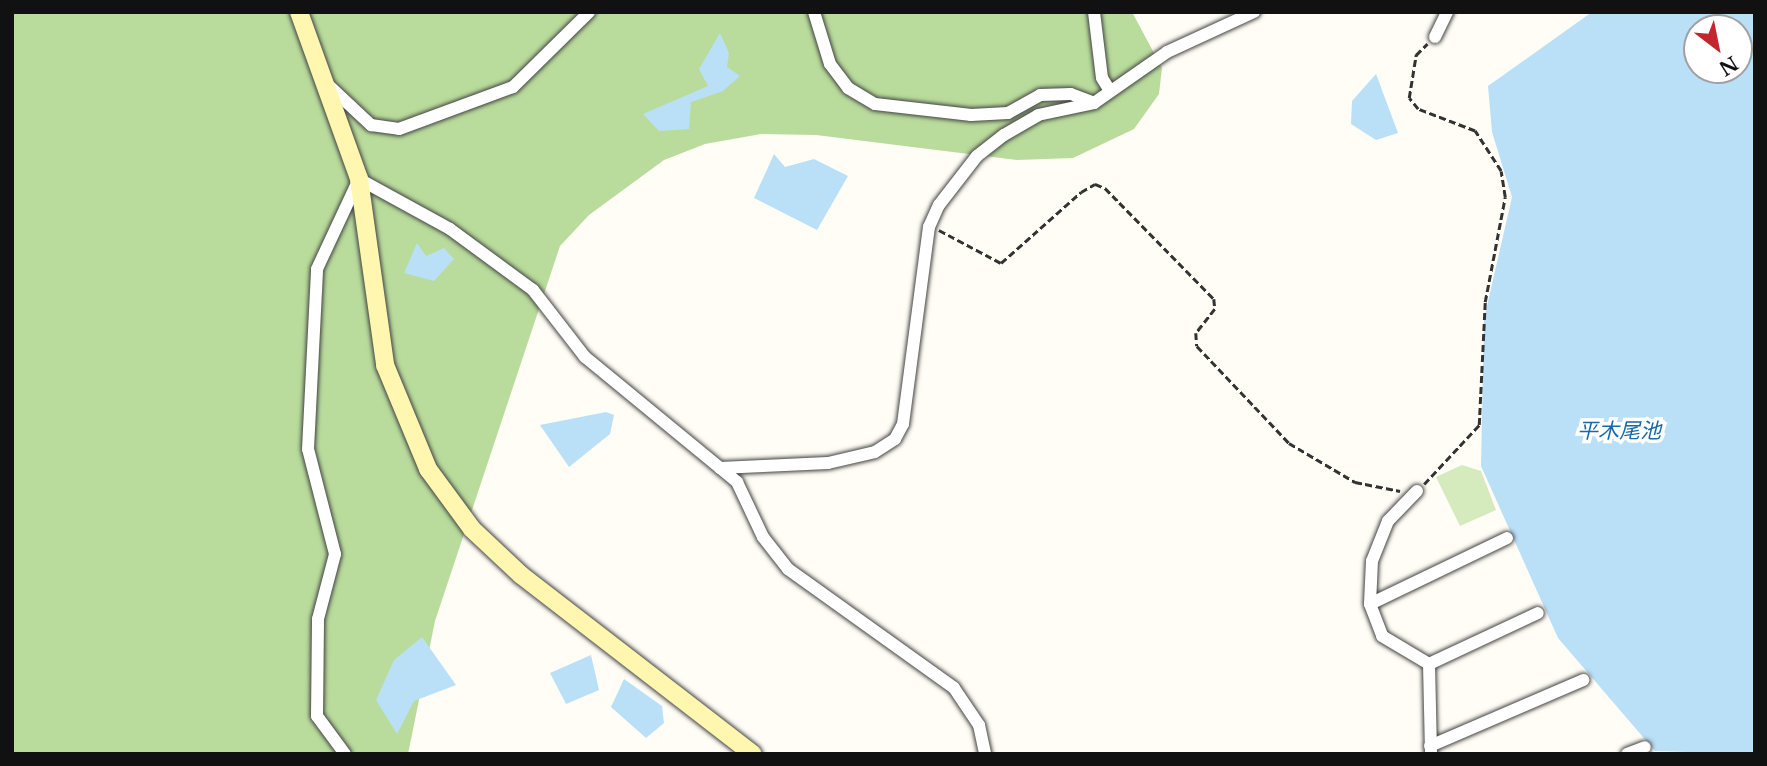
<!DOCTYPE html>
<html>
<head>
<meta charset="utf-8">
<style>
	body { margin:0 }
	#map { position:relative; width:1767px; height:766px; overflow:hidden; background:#fffdf5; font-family:"Libre Baskerville","Noto Sans JP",serif }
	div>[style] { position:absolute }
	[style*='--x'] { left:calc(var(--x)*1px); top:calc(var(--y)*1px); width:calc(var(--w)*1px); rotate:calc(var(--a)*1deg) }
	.green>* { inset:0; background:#d5ebbd }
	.forest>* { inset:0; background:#b9dc9c }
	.water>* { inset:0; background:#b9e0f7 }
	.path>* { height:2.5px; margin-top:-1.25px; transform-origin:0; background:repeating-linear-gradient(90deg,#333 0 7px,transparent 0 10.5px) }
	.roads { filter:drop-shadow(0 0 2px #444) drop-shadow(0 0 2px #444) }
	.street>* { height:12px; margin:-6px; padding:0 6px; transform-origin:6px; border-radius:6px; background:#fff }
	.secondary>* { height:18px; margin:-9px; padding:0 9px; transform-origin:9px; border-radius:9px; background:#fff6b0 }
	span { translate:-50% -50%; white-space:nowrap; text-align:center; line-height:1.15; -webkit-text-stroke:7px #fff; paint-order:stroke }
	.water-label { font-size:21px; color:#1768a6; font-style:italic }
	.frame { position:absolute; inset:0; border:14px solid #111; pointer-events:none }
	.north { position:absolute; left:1683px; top:14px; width:70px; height:70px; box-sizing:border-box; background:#fff; border:2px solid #a0a0a0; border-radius:50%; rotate:148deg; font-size:19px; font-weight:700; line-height:28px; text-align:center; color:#111 }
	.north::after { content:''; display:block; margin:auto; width:24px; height:32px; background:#c4262e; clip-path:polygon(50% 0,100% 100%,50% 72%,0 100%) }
</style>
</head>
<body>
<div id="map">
	<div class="green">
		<div style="clip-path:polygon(1462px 465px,1481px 471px,1496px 510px,1460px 526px,1436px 477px)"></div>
	</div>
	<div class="forest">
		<div style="clip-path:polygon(12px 12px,1132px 12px,1162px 68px,1159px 94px,1134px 129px,1073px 158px,1017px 160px,816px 135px,761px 134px,705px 144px,664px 160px,589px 215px,560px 246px,435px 621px,408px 754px,12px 754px)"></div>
	</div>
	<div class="water">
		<div style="clip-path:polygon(evenodd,1592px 12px,1755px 12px,1755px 754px,1655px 751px,1558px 638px,1481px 466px,1484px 319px,1512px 197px,1492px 132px,1488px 86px,1592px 12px,1697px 28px,1739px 28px,1739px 70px,1697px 70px,1697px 28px)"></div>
		<div style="clip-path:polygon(720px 33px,729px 53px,727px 67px,740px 76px,723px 91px,691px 102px,689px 129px,659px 131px,643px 114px,708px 86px,699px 69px)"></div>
		<div style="clip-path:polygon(1376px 74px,1398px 133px,1376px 140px,1351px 124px,1352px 101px)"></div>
		<div style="clip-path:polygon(774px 154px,785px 167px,814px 159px,848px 176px,817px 230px,754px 198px)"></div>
		<div style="clip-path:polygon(417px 243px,426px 256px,444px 248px,454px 259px,434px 281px,404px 273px)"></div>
		<div style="clip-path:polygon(606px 412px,614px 415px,610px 434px,569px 467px,540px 425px)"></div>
		<div style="clip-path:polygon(422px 637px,456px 685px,414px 701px,397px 734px,376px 700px,394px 660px)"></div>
		<div style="clip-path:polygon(591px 655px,599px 690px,566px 704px,550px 673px)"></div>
		<div style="clip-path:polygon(624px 679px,662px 706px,664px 723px,646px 738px,611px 707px)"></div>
	</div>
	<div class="path">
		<div style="--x:939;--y:230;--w:70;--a:28"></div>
		<div style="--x:1001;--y:263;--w:107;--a:-41.6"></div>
		<div style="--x:1081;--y:192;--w:16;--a:-30"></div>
		<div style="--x:1095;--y:184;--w:11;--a:22"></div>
		<div style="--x:1105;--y:188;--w:156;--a:45.5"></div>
		<div style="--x:1214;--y:299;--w:10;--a:84"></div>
		<div style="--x:1215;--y:309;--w:31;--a:128"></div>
		<div style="--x:1196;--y:333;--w:13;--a:86"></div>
		<div style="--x:1197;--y:346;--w:134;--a:46.5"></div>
		<div style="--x:1289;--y:443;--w:77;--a:30.6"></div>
		<div style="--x:1355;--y:482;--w:46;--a:11.3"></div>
		<div style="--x:1424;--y:484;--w:81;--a:-47"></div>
		<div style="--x:1479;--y:425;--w:123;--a:-87.2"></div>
		<div style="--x:1485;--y:302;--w:107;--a:-79.2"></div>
		<div style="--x:1505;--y:197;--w:26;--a:-99"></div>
		<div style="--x:1501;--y:171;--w:48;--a:-123"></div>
		<div style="--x:1475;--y:131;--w:61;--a:-158.9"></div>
		<div style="--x:1418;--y:109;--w:14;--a:-129"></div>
		<div style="--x:1409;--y:98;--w:44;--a:-80.8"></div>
		<div style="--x:1416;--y:55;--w:16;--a:-45"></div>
	</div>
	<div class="roads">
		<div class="street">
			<div style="--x:814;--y:12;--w:54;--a:72.9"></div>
			<div style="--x:830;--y:64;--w:30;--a:53"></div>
			<div style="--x:848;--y:88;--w:31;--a:31"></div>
			<div style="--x:875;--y:104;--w:97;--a:6.5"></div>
			<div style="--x:971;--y:115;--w:37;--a:-3"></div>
			<div style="--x:1008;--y:113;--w:37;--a:-29"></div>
			<div style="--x:1040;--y:95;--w:31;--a:-2"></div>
			<div style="--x:1071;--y:94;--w:25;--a:21"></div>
			<div style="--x:1094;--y:103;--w:89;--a:-34.9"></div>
			<div style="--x:1167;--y:52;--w:96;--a:-24.7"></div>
			<div style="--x:1094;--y:12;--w:66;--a:83.1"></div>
			<div style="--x:1102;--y:78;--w:15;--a:58"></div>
			<div style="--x:1435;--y:37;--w:28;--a:-64"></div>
			<div style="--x:326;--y:83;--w:62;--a:43"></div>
			<div style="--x:371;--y:125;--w:28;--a:8"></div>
			<div style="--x:399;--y:129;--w:121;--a:-20.2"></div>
			<div style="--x:513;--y:87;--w:107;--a:-44.6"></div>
			<div style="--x:720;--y:468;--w:108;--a:-2.7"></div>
			<div style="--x:828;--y:463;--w:48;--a:-13.2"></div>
			<div style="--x:875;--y:452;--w:24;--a:-33"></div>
			<div style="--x:895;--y:439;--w:17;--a:-62"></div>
			<div style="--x:903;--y:424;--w:199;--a:-82.5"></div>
			<div style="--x:929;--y:227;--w:24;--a:-66"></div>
			<div style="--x:939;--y:205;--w:62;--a:-52.2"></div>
			<div style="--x:977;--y:156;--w:34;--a:-38"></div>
			<div style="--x:1004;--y:135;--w:39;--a:-30"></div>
			<div style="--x:1038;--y:115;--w:57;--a:-12.1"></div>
			<div style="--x:1417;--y:491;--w:42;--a:134"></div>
			<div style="--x:1388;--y:521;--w:43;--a:111.8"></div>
			<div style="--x:1372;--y:561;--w:43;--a:92.7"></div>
			<div style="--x:1370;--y:604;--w:34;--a:69"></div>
			<div style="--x:1382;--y:636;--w:55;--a:30.8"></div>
			<div style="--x:1429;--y:664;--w:90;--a:88.7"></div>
			<div style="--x:1370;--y:604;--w:152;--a:-25.7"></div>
			<div style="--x:1429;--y:664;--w:120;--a:-25.1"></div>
			<div style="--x:1430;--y:746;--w:167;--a:-23.3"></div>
			<div style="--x:345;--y:754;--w:47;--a:-126.4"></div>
			<div style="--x:317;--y:716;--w:97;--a:-89.4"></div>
			<div style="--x:318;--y:619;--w:67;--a:-75.3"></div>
			<div style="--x:335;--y:554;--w:108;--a:-104.4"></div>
			<div style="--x:308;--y:449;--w:180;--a:-87.1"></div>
			<div style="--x:317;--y:269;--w:99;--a:-65"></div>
			<div style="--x:359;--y:179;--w:104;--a:28.8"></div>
			<div style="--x:450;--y:229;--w:103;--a:36.3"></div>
			<div style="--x:533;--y:290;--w:85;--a:52.2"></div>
			<div style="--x:585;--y:357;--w:197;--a:39.4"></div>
			<div style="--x:737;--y:482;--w:61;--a:64.7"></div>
			<div style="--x:763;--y:537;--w:41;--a:52"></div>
			<div style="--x:788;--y:569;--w:204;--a:35.6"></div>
			<div style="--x:954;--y:688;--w:45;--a:56"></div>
			<div style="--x:979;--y:725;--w:30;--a:78"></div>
			<div style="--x:1627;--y:754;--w:19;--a:-21"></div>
		</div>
		<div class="secondary">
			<div style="--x:299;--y:12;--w:177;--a:70.2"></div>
			<div style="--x:359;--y:179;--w:188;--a:82"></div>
			<div style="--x:385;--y:365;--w:113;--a:67.5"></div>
			<div style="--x:428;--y:469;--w:74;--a:53.7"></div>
			<div style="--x:472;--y:529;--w:67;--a:43.2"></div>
			<div style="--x:521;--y:575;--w:293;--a:37.7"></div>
		</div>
	</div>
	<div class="water-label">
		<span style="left:1619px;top:431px">平木尾池</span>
	</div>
	<div class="frame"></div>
	<div class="north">N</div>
</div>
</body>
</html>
